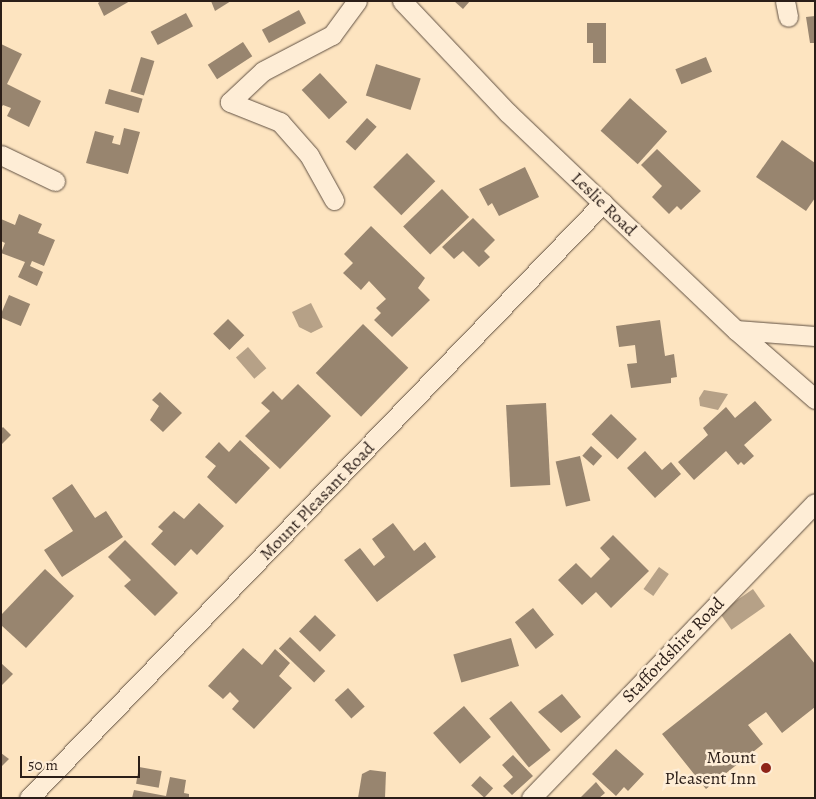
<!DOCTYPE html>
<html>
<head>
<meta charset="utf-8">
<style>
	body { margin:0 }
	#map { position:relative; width:816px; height:799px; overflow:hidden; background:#fde4c0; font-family:Alegreya,serif }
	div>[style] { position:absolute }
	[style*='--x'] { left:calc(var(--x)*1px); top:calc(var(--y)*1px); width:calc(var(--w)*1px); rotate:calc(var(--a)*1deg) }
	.water>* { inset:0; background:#b6a187; transform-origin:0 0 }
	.building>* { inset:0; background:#98856f; transform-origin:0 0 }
	.roads { filter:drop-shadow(0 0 1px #605042) drop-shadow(0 0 1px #605042) }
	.minor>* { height:19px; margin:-9.5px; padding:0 9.5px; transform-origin:9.5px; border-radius:9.5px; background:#feedd6 }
	.dots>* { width:14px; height:14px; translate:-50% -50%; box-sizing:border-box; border:2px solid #feedd6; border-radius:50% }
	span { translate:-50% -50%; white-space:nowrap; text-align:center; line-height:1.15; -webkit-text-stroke:5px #feedd6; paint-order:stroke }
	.street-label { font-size:18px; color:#2b1e18 }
	.poi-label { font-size:18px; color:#2b1e18 }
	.right { translate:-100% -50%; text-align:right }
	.frame { position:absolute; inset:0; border:2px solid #2b1e18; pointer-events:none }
	.scale { position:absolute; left:20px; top:756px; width:120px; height:22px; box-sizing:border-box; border:2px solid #2b1e18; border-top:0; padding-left:6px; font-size:15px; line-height:18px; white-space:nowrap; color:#2b1e18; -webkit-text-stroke:4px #feedd6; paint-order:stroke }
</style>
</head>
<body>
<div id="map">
	<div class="water">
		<div style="clip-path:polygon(311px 303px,323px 327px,311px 333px,299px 327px,292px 312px)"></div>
		<div style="left:248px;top:347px;width:28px;height:16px;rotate:49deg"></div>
		<div style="clip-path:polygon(704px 390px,728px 394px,718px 410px,700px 406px,699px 398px)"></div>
		<div style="left:659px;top:567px;width:12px;height:27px;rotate:35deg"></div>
		<div style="left:753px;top:589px;width:21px;height:41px;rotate:55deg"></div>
	</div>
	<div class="building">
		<div style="clip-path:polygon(101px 1px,130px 1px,104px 16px,98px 3px)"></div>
		<div style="clip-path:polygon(211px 1px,231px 1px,215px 11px)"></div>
		<div style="clip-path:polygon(454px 1px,470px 1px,463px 9px)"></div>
		<div style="left:299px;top:10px;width:15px;height:42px;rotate:62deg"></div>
		<div style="left:186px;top:13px;width:15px;height:40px;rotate:62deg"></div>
		<div style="clip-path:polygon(815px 16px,815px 43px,810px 43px,806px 17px)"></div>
		<div style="clip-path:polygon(587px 23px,606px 23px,606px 63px,593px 63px,593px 43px,587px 43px)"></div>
		<div style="left:243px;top:42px;width:17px;height:42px;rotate:57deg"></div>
		<div style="clip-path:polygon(1px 44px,22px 54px,7px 84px,41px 101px,29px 127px,7px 116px,11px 108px,3px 105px,1px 108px)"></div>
		<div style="left:141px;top:57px;width:14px;height:36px;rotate:17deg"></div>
		<div style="left:706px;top:57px;width:16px;height:33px;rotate:68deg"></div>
		<div style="left:376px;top:64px;width:47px;height:33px;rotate:18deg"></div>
		<div style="left:320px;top:73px;width:40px;height:25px;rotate:47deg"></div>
		<div style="left:109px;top:89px;width:35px;height:15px;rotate:16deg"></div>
		<div style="left:630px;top:98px;width:50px;height:44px;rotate:42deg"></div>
		<div style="left:367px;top:118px;width:13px;height:32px;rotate:42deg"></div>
		<div style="clip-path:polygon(124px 128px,140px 132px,128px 174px,86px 163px,95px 131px,114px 136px,112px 143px,120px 145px)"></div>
		<div style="clip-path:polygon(782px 140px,815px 163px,815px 198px,806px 211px,756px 177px)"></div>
		<div style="clip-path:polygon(657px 149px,701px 191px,681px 210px,677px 206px,669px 214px,652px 197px,662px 186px,641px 165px)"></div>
		<div style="left:407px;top:153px;width:40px;height:48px;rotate:45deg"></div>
		<div style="clip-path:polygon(525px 167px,539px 197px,499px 216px,492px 203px,488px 206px,479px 189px)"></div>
		<div style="left:442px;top:189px;width:39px;height:54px;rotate:46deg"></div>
		<div style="clip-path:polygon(19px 214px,42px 224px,38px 233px,55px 240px,44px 266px,32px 261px,30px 266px,43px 272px,37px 286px,18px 277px,25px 262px,1px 253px,5px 243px,1px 241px,1px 219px,15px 225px)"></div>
		<div style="clip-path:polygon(473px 218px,495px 240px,484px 251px,490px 257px,479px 267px,463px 251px,454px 259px,442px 247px)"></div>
		<div style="clip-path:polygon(371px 226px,425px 278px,418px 288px,430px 300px,392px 337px,374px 320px,381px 313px,376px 308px,386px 299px,369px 281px,361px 290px,343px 273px,353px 263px,344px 254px)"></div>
		<div style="left:9px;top:295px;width:23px;height:24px;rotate:23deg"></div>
		<div style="left:228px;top:319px;width:23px;height:21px;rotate:45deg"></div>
		<div style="clip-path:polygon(660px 320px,665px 356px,674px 354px,677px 377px,671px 378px,671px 383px,631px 388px,627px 364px,637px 363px,635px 345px,619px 347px,616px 326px)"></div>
		<div style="left:363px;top:324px;width:63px;height:68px;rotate:44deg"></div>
		<div style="clip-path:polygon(298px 384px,331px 416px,280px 469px,245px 436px,270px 411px,261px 403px,273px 391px,282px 400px)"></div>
		<div style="clip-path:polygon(160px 392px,182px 413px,163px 432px,150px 420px,159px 406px,152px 400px)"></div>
		<div style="clip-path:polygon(755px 401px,772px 420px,744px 445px,754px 456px,744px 465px,741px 462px,738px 465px,726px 451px,694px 480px,678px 462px,708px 435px,703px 428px,726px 407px,735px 418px)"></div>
		<div style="left:546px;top:403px;width:82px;height:40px;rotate:87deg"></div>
		<div style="left:611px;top:414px;width:36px;height:28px;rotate:44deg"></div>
		<div style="clip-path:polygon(3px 427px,11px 435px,1px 445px,1px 429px)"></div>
		<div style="clip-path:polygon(240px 440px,270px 468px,236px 504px,207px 477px,216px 466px,205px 457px,219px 442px,229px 452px)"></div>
		<div style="left:591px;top:446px;width:15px;height:13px;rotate:42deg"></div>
		<div style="clip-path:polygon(645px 451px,662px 470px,671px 462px,681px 474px,655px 498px,627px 468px)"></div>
		<div style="left:580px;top:456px;width:46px;height:25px;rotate:77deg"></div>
		<div style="clip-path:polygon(72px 484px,95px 518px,106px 511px,123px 537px,62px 577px,44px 550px,73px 531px,52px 498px)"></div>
		<div style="clip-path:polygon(199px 503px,224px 526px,197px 555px,191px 549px,175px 566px,151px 544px,163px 531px,158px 527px,174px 511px,184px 519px)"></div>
		<div style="clip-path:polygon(393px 523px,414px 551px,425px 542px,436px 557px,377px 602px,344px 560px,360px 548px,374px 566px,385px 557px,372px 539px)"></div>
		<div style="clip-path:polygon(613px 535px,649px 571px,611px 608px,596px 592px,582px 605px,558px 580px,576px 563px,591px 578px,610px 559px,600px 548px)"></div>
		<div style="clip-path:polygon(125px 540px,178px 593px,155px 616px,124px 586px,131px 580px,108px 557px)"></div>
		<div style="clip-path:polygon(45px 569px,74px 596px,26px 648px,1px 625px,1px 615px)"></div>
		<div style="left:533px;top:608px;width:34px;height:23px;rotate:52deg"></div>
		<div style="left:315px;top:615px;width:29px;height:23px;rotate:44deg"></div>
		<div style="clip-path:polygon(790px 633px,815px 664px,815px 707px,782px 733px,766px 712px,748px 725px,763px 744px,706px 789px,662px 734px)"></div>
		<div style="left:290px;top:637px;width:49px;height:16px;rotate:44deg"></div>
		<div style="left:511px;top:638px;width:29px;height:60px;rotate:74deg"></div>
		<div style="clip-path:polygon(243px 648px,262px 665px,275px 649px,290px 663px,279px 676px,292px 688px,254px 729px,232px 709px,239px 701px,230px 692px,223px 699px,208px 686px)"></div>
		<div style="clip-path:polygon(1px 663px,13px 674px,1px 686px)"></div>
		<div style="left:348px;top:688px;width:25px;height:18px;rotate:48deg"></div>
		<div style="clip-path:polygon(562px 694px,581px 717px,561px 733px,538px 712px)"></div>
		<div style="left:511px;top:701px;width:63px;height:28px;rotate:51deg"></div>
		<div style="left:464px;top:706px;width:41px;height:41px;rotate:49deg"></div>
		<div style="clip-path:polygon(616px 749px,644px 774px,628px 791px,624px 787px,616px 796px,592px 774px)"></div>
		<div style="clip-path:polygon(1px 753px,9px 759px,1px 767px)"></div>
		<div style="clip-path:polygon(513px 755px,533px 776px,512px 795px,503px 786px,513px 777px,502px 765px)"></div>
		<div style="left:139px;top:767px;width:23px;height:17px;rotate:10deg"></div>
		<div style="clip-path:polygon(370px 770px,386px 772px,385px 798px,358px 798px,362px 774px)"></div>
		<div style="left:480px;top:776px;width:18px;height:13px;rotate:43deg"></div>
		<div style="clip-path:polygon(170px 777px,186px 780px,184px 793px,189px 794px,189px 798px,132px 798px,134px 790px,166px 796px)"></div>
		<div style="clip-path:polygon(596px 782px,605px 793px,599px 798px,580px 798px)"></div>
	</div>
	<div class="roads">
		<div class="minor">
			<div style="--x:402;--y:1;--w:154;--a:46.6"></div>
			<div style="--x:508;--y:113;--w:315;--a:43.6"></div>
			<div style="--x:736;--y:330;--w:105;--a:41.1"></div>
			<div style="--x:785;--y:1;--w:16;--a:79"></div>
			<div style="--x:1;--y:155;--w:60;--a:25.7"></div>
			<div style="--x:334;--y:200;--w:51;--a:-119.1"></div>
			<div style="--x:309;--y:155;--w:44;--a:-131.3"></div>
			<div style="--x:280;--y:122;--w:54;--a:-158.2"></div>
			<div style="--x:230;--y:102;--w:45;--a:-43.2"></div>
			<div style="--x:263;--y:71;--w:78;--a:-27.6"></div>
			<div style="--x:332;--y:35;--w:42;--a:-53.7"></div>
			<div style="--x:736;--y:330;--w:79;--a:4.3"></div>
			<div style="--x:29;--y:798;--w:827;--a:-46.03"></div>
			<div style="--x:531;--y:798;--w:409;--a:-46.1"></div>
		</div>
	</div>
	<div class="dots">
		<div style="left:766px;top:768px;background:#8f2418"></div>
	</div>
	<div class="street-label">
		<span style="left:604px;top:204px;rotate:44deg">Leslie Road</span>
		<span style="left:317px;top:501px;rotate:-46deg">Mount Pleasant Road</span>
		<span style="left:673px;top:650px;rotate:-46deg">Staffordshire Road</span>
	</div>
	<div class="poi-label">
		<span class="right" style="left:756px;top:768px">Mount<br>Pleasent Inn</span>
	</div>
	<div class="frame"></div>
	<div class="scale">50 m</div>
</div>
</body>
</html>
